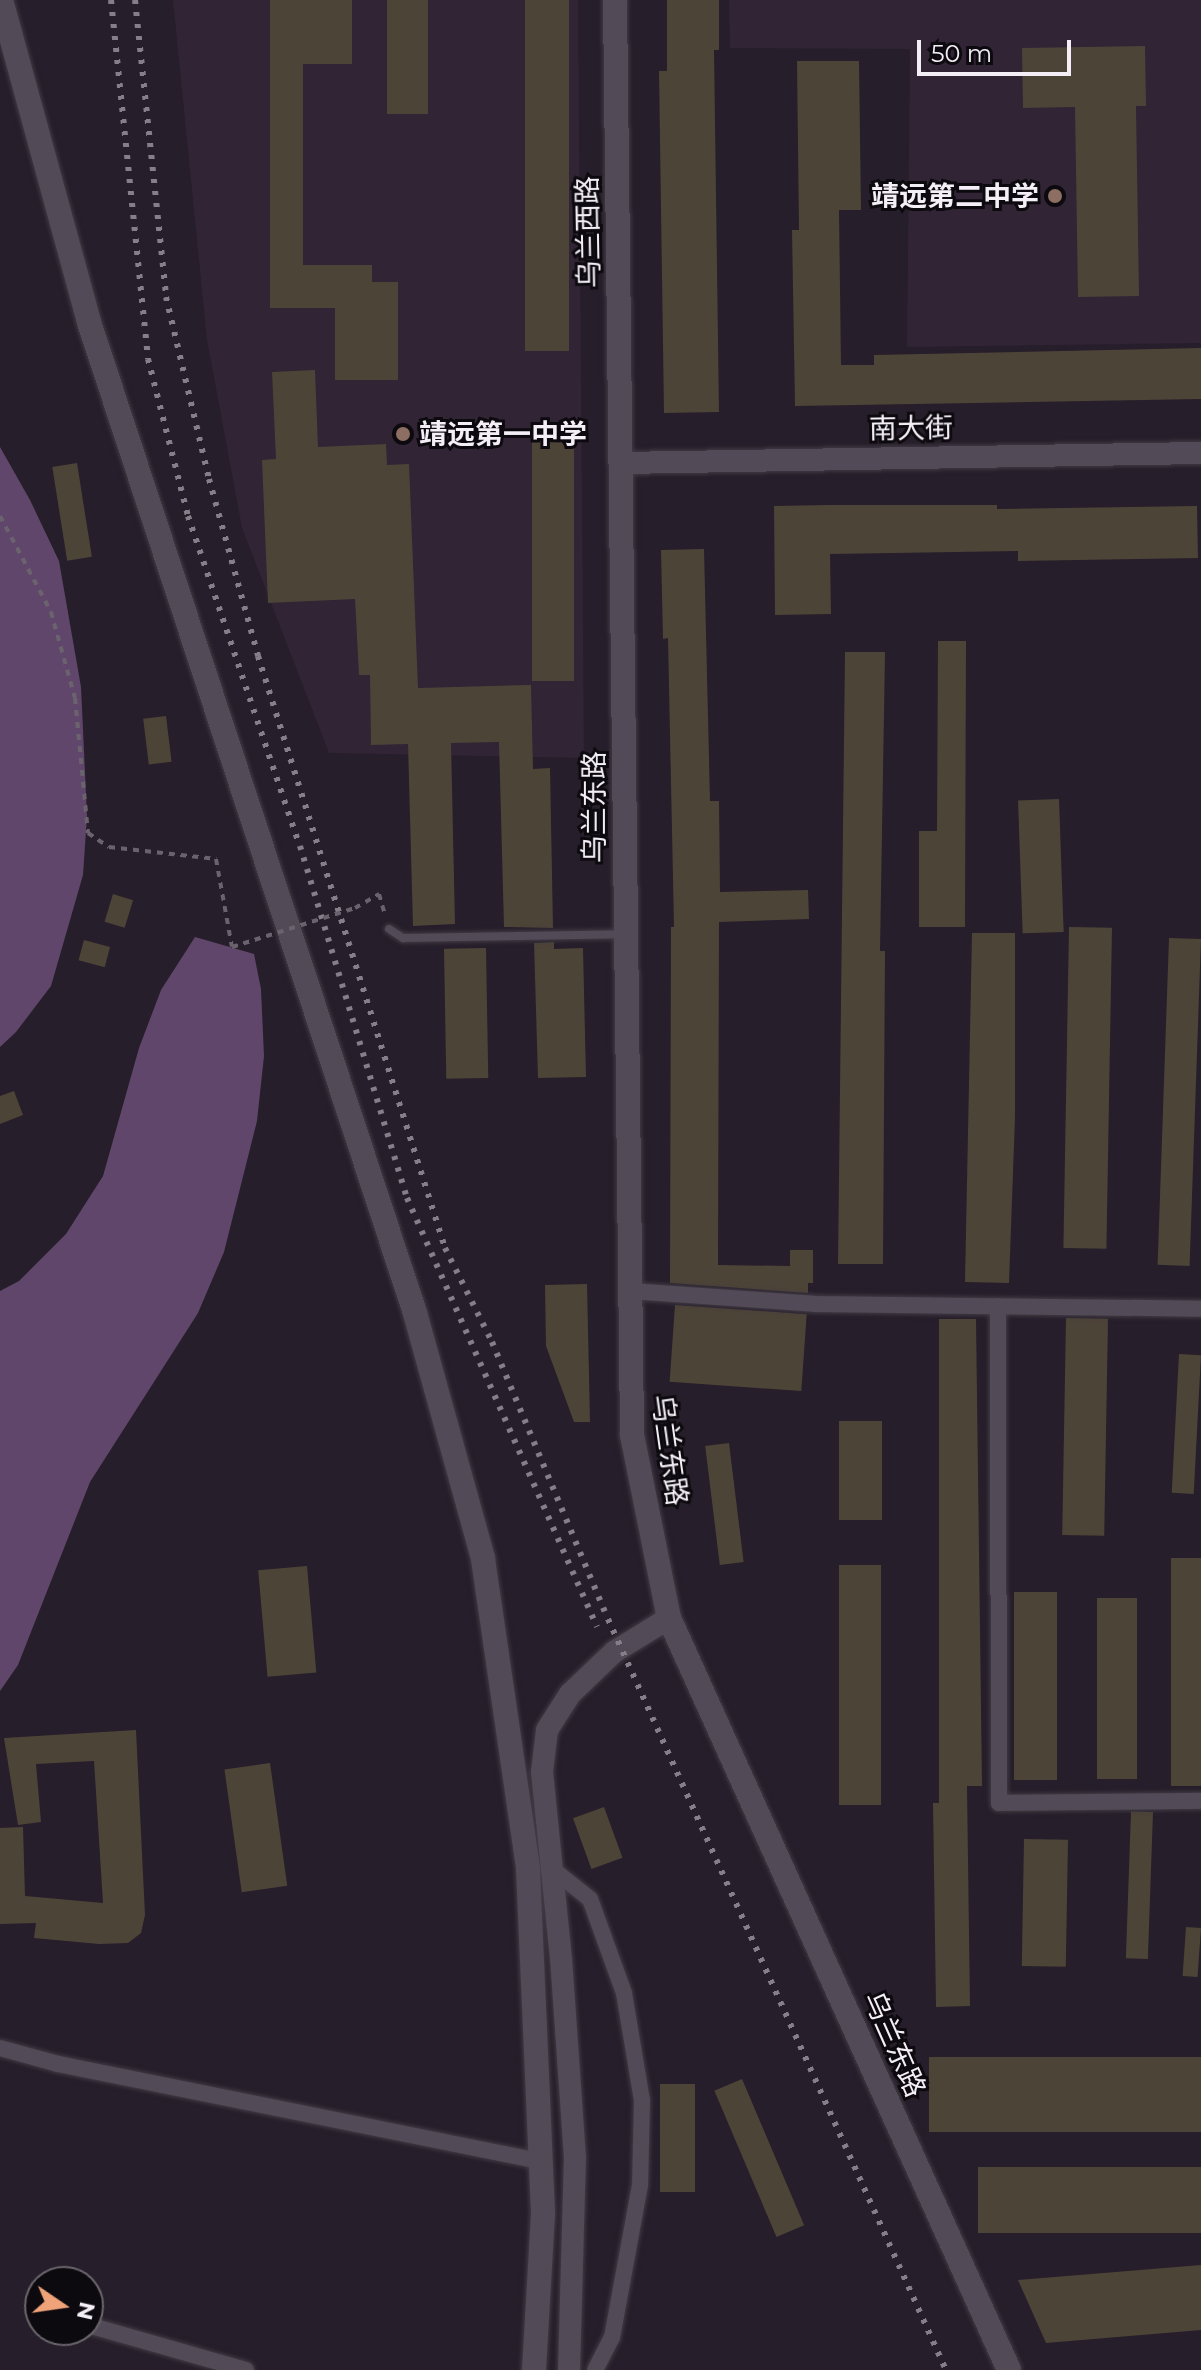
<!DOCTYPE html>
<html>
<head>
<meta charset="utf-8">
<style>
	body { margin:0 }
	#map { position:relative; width:1201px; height:2370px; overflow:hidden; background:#261e2a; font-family:Montserrat,"Noto Sans SC",sans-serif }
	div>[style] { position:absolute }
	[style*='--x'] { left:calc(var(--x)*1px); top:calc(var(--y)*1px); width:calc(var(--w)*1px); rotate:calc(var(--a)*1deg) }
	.built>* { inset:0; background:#302435 }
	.forest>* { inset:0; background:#60466b }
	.building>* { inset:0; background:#4d4438; transform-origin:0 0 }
	.path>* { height:4px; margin-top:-2px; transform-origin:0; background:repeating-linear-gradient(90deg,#6a636e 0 6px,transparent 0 12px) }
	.roads { filter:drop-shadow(0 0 2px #413b44) drop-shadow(0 0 2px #413b44) }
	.service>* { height:8px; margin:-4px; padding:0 4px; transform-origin:4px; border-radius:4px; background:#534a57 }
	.minor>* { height:16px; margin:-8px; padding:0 8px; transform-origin:8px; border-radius:8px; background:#534a57 }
	.tertiary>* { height:22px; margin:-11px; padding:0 11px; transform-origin:11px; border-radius:11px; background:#534a57 }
	.secondary>* { height:24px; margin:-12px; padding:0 12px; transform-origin:12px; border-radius:12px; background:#534a57 }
	.rail>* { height:6px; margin-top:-3px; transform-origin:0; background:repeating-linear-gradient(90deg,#867f89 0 4px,transparent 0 12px) }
	.path-bridge>* { height:4px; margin-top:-2px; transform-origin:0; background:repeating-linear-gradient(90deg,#6a636e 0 6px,transparent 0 12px) }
	.dots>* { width:22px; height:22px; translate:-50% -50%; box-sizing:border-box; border:4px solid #0d0a0f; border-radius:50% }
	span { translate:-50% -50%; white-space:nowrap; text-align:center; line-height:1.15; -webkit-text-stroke:6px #0d0a0f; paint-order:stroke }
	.poi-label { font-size:28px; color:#f4eef6; font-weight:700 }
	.right { translate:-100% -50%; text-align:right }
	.left { translate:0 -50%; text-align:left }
	.street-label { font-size:28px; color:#f4eef6 }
	.north { position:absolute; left:24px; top:2266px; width:80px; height:80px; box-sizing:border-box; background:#0d0a0f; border:2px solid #69656b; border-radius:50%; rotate:103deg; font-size:22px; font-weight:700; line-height:32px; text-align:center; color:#f4eef6 }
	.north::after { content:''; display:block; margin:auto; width:28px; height:36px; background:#f0a279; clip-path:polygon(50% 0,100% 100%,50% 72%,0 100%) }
	.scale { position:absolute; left:917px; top:40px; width:154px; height:36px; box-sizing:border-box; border:4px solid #f4eef6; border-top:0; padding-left:10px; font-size:24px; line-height:28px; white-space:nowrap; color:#f4eef6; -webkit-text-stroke:6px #0d0a0f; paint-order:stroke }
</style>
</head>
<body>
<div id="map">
	<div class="built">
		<div style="clip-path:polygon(173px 0,578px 0,584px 758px,329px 753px,242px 528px,207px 340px)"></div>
		<div style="clip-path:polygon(729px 0,1201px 0,1201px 343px,907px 347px,910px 49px,730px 48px)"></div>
	</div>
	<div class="forest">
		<div style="clip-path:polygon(0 447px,30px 500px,59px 561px,81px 687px,87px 816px,83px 875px,51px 986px,16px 1032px,0 1047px)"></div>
		<div style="clip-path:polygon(195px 937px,254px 954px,261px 989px,264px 1056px,257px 1121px,224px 1252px,198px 1313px,90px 1482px,18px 1665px,0 1691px,0 1291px,19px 1281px,66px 1234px,103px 1176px,139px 1048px,161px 990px)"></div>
	</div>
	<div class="building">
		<div style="clip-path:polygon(270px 0,352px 0,352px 64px,303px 64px,303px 265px,372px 265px,372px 282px,398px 282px,398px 380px,335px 380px,335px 308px,270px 308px)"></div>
		<div style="left:387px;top:0;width:41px;height:114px"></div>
		<div style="left:525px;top:0;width:44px;height:351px"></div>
		<div style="clip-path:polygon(667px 0,719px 0,719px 50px,714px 50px,719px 412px,664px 413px,659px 71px,667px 71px)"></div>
		<div style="clip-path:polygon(1145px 46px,1146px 106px,1136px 106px,1139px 296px,1078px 297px,1075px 107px,1023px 108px,1022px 48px)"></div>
		<div style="clip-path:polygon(797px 61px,859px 61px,861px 210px,839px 210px,841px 365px,874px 365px,874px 355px,1201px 348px,1201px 399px,795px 406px,792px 230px,799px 230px)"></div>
		<div style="clip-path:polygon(315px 370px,318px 447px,386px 444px,387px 465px,409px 464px,418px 688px,531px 685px,533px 769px,550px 768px,553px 928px,504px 927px,499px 742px,451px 743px,455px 924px,413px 926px,408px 744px,371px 745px,370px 675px,359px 675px,355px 599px,268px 603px,262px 460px,276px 459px,272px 372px)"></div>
		<div style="left:532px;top:439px;width:42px;height:242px"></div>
		<div style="left:77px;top:463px;width:95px;height:25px;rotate:81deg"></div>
		<div style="clip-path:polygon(829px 505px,997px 505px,997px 509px,1197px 506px,1198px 558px,1018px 561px,1018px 551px,830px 554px,831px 614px,775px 615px,774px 506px)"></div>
		<div style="clip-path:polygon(704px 549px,710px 801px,719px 801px,720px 892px,808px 890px,809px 919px,719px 922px,718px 1265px,790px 1266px,790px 1250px,813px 1250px,813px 1283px,808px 1283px,808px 1293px,670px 1283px,671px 927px,674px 927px,668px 638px,663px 639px,661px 550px)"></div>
		<div style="clip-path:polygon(938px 641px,966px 641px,965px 927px,919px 927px,919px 831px,937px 831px)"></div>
		<div style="clip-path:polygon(845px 652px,885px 652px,880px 951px,885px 951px,883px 1264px,838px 1264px)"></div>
		<div style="left:166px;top:716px;width:46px;height:23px;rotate:83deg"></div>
		<div style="left:1059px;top:799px;width:133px;height:41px;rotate:88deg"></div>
		<div style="left:113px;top:894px;width:21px;height:29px;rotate:17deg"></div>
		<div style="left:1069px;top:927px;width:43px;height:321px;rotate:1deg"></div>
		<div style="clip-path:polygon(972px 933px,1015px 933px,1015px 1117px,1009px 1283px,965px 1282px)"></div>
		<div style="left:1169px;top:938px;width:32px;height:327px;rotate:2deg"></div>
		<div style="left:84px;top:940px;width:27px;height:21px;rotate:15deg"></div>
		<div style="clip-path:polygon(554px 942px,554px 949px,583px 948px,586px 1077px,538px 1078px,534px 943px)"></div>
		<div style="left:486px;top:948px;width:130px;height:42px;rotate:89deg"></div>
		<div style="clip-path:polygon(14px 1091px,23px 1115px,0 1124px,0 1096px)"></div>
		<div style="clip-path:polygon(587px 1284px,590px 1422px,574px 1422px,546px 1346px,545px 1285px)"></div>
		<div style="left:675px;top:1305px;width:132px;height:77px;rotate:4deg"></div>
		<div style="left:1066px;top:1318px;width:42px;height:217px;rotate:1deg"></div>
		<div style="clip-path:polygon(939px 1319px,976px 1319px,982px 1786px,967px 1786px,970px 2006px,936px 2007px,933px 1803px,939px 1803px)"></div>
		<div style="left:1179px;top:1354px;width:22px;height:139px;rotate:3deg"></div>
		<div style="left:839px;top:1421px;width:43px;height:99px"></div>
		<div style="left:729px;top:1443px;width:120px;height:24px;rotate:83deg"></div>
		<div style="left:1171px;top:1558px;width:30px;height:228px"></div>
		<div style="left:839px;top:1565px;width:42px;height:240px"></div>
		<div style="left:307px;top:1566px;width:107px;height:49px;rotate:85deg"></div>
		<div style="left:1057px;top:1592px;width:188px;height:43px;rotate:90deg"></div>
		<div style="left:1097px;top:1598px;width:40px;height:181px"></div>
		<div style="clip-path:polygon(136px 1730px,145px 1915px,141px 1933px,128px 1943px,99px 1944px,34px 1938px,36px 1923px,0 1924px,0 1828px,23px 1827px,25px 1896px,103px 1903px,94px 1761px,36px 1764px,41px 1822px,18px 1825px,4px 1738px)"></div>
		<div style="left:270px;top:1763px;width:124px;height:46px;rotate:82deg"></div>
		<div style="left:604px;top:1807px;width:54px;height:33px;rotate:70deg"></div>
		<div style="left:1153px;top:1812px;width:147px;height:22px;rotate:92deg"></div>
		<div style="left:1024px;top:1839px;width:44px;height:127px;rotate:1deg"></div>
		<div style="left:1186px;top:1927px;width:15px;height:49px;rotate:4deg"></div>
		<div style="left:1201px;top:2057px;width:75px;height:272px;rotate:90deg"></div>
		<div style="left:742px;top:2079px;width:159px;height:30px;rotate:67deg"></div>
		<div style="left:660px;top:2084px;width:35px;height:108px"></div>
		<div style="left:1201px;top:2167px;width:66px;height:223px;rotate:90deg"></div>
		<div style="clip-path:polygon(1201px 2265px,1201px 2330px,1046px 2343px,1018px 2280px)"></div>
	</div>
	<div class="path">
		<div style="--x:0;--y:516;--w:109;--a:62"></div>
		<div style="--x:51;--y:612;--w:89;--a:74.4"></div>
		<div style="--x:75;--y:698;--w:136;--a:84.5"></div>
		<div style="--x:88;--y:833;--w:25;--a:34"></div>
		<div style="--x:109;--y:847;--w:108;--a:6.4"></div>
		<div style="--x:216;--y:859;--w:89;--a:79.7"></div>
		<div style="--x:355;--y:908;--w:28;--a:-30"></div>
		<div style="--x:379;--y:894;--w:22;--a:74"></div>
	</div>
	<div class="roads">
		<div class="service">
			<div style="--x:389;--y:929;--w:17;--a:33"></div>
			<div style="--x:403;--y:938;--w:219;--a:-1"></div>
		</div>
		<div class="minor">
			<div style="--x:630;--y:1291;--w:184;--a:4"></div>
			<div style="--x:814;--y:1304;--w:387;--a:0.7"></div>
			<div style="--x:998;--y:1306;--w:497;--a:89.9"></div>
			<div style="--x:999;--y:1803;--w:202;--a:-0.6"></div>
			<div style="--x:551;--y:1868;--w:50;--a:38.5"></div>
			<div style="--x:590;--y:1899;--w:100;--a:70.1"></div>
			<div style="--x:624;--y:1993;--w:109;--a:80.5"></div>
			<div style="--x:642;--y:2100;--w:85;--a:91.3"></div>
			<div style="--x:640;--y:2185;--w:155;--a:100.4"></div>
			<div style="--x:612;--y:2337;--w:37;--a:117"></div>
			<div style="--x:0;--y:2048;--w:60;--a:15.4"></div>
			<div style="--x:58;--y:2064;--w:493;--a:11.4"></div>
			<div style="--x:88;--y:2325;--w:164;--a:15.9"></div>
		</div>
		<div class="tertiary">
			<div style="--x:621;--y:463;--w:580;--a:-0.99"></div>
			<div style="--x:569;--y:2370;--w:212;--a:-88.4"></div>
			<div style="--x:575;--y:2158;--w:199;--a:-94"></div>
			<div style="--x:561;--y:1959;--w:188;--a:-95.8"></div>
			<div style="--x:542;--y:1772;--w:42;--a:-83.2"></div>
			<div style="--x:547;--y:1730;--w:43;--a:-57.4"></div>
			<div style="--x:570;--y:1694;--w:61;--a:-43.7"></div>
			<div style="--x:614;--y:1652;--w:65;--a:-31.7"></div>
		</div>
		<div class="secondary">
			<div style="--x:1;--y:0;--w:334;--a:74.7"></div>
			<div style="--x:89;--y:322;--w:1043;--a:71.79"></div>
			<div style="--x:415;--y:1313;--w:255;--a:74.5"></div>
			<div style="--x:483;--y:1559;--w:313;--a:81.7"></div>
			<div style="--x:528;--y:1869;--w:345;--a:87.5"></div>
			<div style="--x:543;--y:2214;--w:156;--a:93.3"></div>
			<div style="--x:615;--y:0;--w:1435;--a:89.32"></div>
			<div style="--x:632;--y:1435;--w:187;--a:78.6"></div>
			<div style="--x:669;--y:1618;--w:825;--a:65.67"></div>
		</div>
	</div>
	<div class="rail">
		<div style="--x:111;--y:0;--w:361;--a:84.1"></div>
		<div style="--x:148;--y:359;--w:162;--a:75.7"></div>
		<div style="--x:188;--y:516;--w:348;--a:71.3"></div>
		<div style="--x:300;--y:846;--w:368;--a:73.1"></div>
		<div style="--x:407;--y:1198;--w:469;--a:66.1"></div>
		<div style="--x:135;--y:0;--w:299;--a:84"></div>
		<div style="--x:166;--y:297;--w:187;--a:76.7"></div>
		<div style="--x:209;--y:479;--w:184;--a:74.5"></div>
		<div style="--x:258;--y:656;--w:621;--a:72.47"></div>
		<div style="--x:445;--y:1248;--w:105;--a:63.4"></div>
		<div style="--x:492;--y:1342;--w:300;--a:67.3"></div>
		<div style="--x:608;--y:1619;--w:824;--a:65.77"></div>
	</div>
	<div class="path-bridge">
		<div style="--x:232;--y:947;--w:129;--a:-17.6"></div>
	</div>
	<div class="dots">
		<div style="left:1055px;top:196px;background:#8d6e63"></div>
		<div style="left:403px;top:434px;background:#8d6e63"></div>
	</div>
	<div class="poi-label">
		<span class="right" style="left:1039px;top:196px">靖远第二中学</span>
		<span class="left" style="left:419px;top:434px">靖远第一中学</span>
	</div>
	<div class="street-label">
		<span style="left:588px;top:232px;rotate:-91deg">乌兰西路</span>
		<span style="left:911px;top:428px;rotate:-1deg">南大街</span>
		<span style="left:594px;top:807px;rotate:-90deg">乌兰东路</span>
		<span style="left:670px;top:1450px;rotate:82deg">乌兰东路</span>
		<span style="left:895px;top:2044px;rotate:66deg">乌兰东路</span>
	</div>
	<div class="north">N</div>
	<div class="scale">50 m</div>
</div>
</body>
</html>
